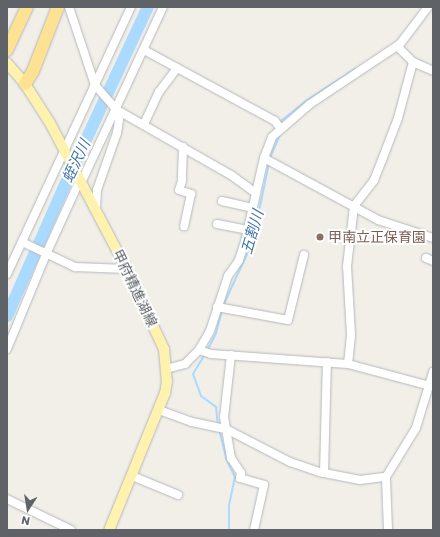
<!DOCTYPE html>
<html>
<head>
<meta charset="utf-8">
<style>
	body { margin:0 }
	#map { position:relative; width:440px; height:537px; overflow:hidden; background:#f1efe8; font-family:Poppins,"Noto Sans JP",sans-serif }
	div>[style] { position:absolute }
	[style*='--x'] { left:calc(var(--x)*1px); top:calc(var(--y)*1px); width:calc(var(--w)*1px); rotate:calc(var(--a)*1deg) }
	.stream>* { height:2px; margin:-1px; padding:0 1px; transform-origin:1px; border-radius:1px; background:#aadaff }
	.river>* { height:12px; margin:-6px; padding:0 6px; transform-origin:6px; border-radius:6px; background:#aadaff }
	.roads { filter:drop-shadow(0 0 1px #b5b8bc) drop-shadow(0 0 1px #b5b8bc) }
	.minor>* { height:8px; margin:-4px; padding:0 4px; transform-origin:4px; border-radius:4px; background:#fff }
	.major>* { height:10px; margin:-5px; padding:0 5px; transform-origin:5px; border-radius:5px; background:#fff2af }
	.highway>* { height:12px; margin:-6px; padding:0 6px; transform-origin:6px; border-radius:6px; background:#fde293 }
	.dots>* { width:11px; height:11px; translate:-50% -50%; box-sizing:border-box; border:2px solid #fff; border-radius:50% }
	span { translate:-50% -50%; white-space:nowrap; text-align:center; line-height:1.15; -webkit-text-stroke:4px #fff; paint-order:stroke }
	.education-label { font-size:14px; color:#785e54 }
	.left { translate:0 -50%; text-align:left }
	.street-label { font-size:14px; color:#5f6368 }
	.water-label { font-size:15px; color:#4174aa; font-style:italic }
	.frame { position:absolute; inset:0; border:8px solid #5f6368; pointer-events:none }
	.north { position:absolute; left:8px; top:489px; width:40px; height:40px; -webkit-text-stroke:3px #fff; paint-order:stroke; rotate:192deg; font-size:11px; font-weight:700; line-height:16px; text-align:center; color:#5f6368 }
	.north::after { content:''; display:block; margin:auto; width:14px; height:18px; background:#5f6368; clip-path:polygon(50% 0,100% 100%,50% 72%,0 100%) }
</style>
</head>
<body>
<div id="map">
	<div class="stream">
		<div style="--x:281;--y:124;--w:3;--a:-90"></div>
		<div style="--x:281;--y:121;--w:33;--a:-39"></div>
		<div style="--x:307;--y:100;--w:57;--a:-32.9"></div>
		<div style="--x:270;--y:158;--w:25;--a:-67"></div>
		<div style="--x:223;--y:306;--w:72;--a:-65.2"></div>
		<div style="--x:253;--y:241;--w:80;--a:-78.4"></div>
		<div style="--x:207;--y:351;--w:20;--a:-63"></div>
		<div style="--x:216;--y:333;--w:24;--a:-75"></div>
		<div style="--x:205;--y:354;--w:23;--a:121"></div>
		<div style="--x:193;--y:374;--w:23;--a:70"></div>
		<div style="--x:201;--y:396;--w:19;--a:36"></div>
		<div style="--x:216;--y:407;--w:18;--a:84"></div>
		<div style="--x:219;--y:429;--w:30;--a:76"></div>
		<div style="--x:226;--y:458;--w:21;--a:65"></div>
		<div style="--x:235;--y:477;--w:29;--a:102"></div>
		<div style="--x:229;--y:505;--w:25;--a:90"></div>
	</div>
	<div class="river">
		<div style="--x:7;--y:316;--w:139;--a:-66.2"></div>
		<div style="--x:63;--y:189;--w:201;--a:-65"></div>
	</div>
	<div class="roads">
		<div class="minor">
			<div style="--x:69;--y:7;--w:82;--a:71.6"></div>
			<div style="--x:95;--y:85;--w:33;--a:49"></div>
			<div style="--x:117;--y:110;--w:131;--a:29.7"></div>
			<div style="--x:231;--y:175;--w:31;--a:36"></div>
			<div style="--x:397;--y:46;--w:23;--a:45"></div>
			<div style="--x:413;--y:62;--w:22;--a:24"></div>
			<div style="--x:144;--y:50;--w:149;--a:28.5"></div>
			<div style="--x:275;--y:121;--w:9;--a:54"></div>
			<div style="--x:144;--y:124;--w:35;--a:-65"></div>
			<div style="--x:159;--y:92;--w:30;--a:-53"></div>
			<div style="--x:183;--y:147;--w:34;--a:92"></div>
			<div style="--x:182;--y:181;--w:9;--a:108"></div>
			<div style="--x:179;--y:190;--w:13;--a:18"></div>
			<div style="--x:191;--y:194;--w:33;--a:102"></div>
			<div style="--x:264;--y:158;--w:130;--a:28.5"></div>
			<div style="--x:378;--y:220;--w:58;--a:18.1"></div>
			<div style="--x:81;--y:183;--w:194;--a:-65"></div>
			<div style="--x:222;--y:201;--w:31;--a:13"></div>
			<div style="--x:96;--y:209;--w:19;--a:-87"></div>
			<div style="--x:97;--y:190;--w:60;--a:-70.7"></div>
			<div style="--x:117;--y:133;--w:13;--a:-81"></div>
			<div style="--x:119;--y:120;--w:10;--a:-101"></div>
			<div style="--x:217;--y:224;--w:31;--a:11"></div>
			<div style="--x:22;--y:242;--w:59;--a:25.3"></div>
			<div style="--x:75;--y:267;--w:51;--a:2.2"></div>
			<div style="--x:426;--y:258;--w:8;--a:23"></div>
			<div style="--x:7;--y:274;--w:294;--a:-65.1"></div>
			<div style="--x:217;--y:307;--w:72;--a:10.4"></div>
			<div style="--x:288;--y:320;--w:67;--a:-76.2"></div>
			<div style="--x:7;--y:349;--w:105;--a:-67.6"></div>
			<div style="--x:47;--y:252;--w:79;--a:-65.4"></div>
			<div style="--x:199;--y:350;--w:13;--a:18"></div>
			<div style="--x:211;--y:354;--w:137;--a:4.2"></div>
			<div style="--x:348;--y:364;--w:85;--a:15"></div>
			<div style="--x:231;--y:355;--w:62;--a:96.4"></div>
			<div style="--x:224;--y:417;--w:42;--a:80.3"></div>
			<div style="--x:231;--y:458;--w:18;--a:56"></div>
			<div style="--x:241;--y:473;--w:5;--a:101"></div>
			<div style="--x:240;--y:478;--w:25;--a:16"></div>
			<div style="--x:264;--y:485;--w:46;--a:102.5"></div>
			<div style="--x:348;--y:364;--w:29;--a:-84"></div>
			<div style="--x:351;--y:335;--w:69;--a:-93.3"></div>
			<div style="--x:347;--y:266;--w:60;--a:-83.3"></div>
			<div style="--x:354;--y:206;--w:33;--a:-52"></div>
			<div style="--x:374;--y:180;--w:22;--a:-68"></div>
			<div style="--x:382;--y:160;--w:45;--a:-69.1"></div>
			<div style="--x:398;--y:118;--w:58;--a:-75"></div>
			<div style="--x:166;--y:369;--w:20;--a:-15"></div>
			<div style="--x:185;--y:364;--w:20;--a:-45"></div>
			<div style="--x:199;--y:350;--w:22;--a:-60"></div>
			<div style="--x:210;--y:331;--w:58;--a:-71.9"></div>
			<div style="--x:228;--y:276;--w:19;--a:-55"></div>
			<div style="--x:239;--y:260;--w:19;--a:-72"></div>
			<div style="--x:245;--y:242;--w:86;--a:-77.3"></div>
			<div style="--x:264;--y:158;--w:22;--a:-69"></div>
			<div style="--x:272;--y:137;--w:50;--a:-41"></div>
			<div style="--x:310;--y:104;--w:108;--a:-33.7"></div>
			<div style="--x:400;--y:44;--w:46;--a:-52.9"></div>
			<div style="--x:159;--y:410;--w:35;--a:20"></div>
			<div style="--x:192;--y:422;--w:35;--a:12"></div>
			<div style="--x:226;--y:429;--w:72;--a:27.3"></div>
			<div style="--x:290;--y:462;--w:31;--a:19"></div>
			<div style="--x:319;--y:472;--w:42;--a:11"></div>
			<div style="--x:360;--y:480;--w:26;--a:-7"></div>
			<div style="--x:324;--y:473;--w:111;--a:-88.5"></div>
			<div style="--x:132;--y:476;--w:50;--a:22.4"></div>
			<div style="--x:7;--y:499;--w:71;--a:25.8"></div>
			<div style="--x:388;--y:530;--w:53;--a:-92.2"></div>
			<div style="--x:386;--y:477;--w:57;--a:-58.5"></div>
			<div style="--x:416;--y:428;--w:59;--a:-73.1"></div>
		</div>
		<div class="major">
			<div style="--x:7;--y:63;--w:28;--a:49"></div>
			<div style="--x:25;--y:84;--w:46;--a:57.3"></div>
			<div style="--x:50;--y:123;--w:157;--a:62.3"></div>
			<div style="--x:123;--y:262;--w:96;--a:64.8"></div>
			<div style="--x:164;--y:349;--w:32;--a:85"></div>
			<div style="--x:167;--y:381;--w:12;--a:99"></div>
			<div style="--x:165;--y:393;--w:148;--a:112.2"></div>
		</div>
		<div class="highway">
			<div style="--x:7;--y:50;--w:47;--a:-65.1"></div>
			<div style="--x:25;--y:84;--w:15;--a:-58"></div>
			<div style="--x:33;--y:71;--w:69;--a:-68.7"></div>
		</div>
	</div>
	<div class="dots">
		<div style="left:320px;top:237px;background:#8d6e63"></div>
	</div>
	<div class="education-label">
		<span class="left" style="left:328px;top:237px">甲南立正保育園</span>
	</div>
	<div class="street-label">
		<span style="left:135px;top:288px;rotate:64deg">甲府精進湖線</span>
	</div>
	<div class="water-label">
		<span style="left:76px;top:161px;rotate:-65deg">蛭沢川</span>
		<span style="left:252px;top:232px;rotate:-74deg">五割川</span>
	</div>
	<div class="frame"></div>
	<div class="north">N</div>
</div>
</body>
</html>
